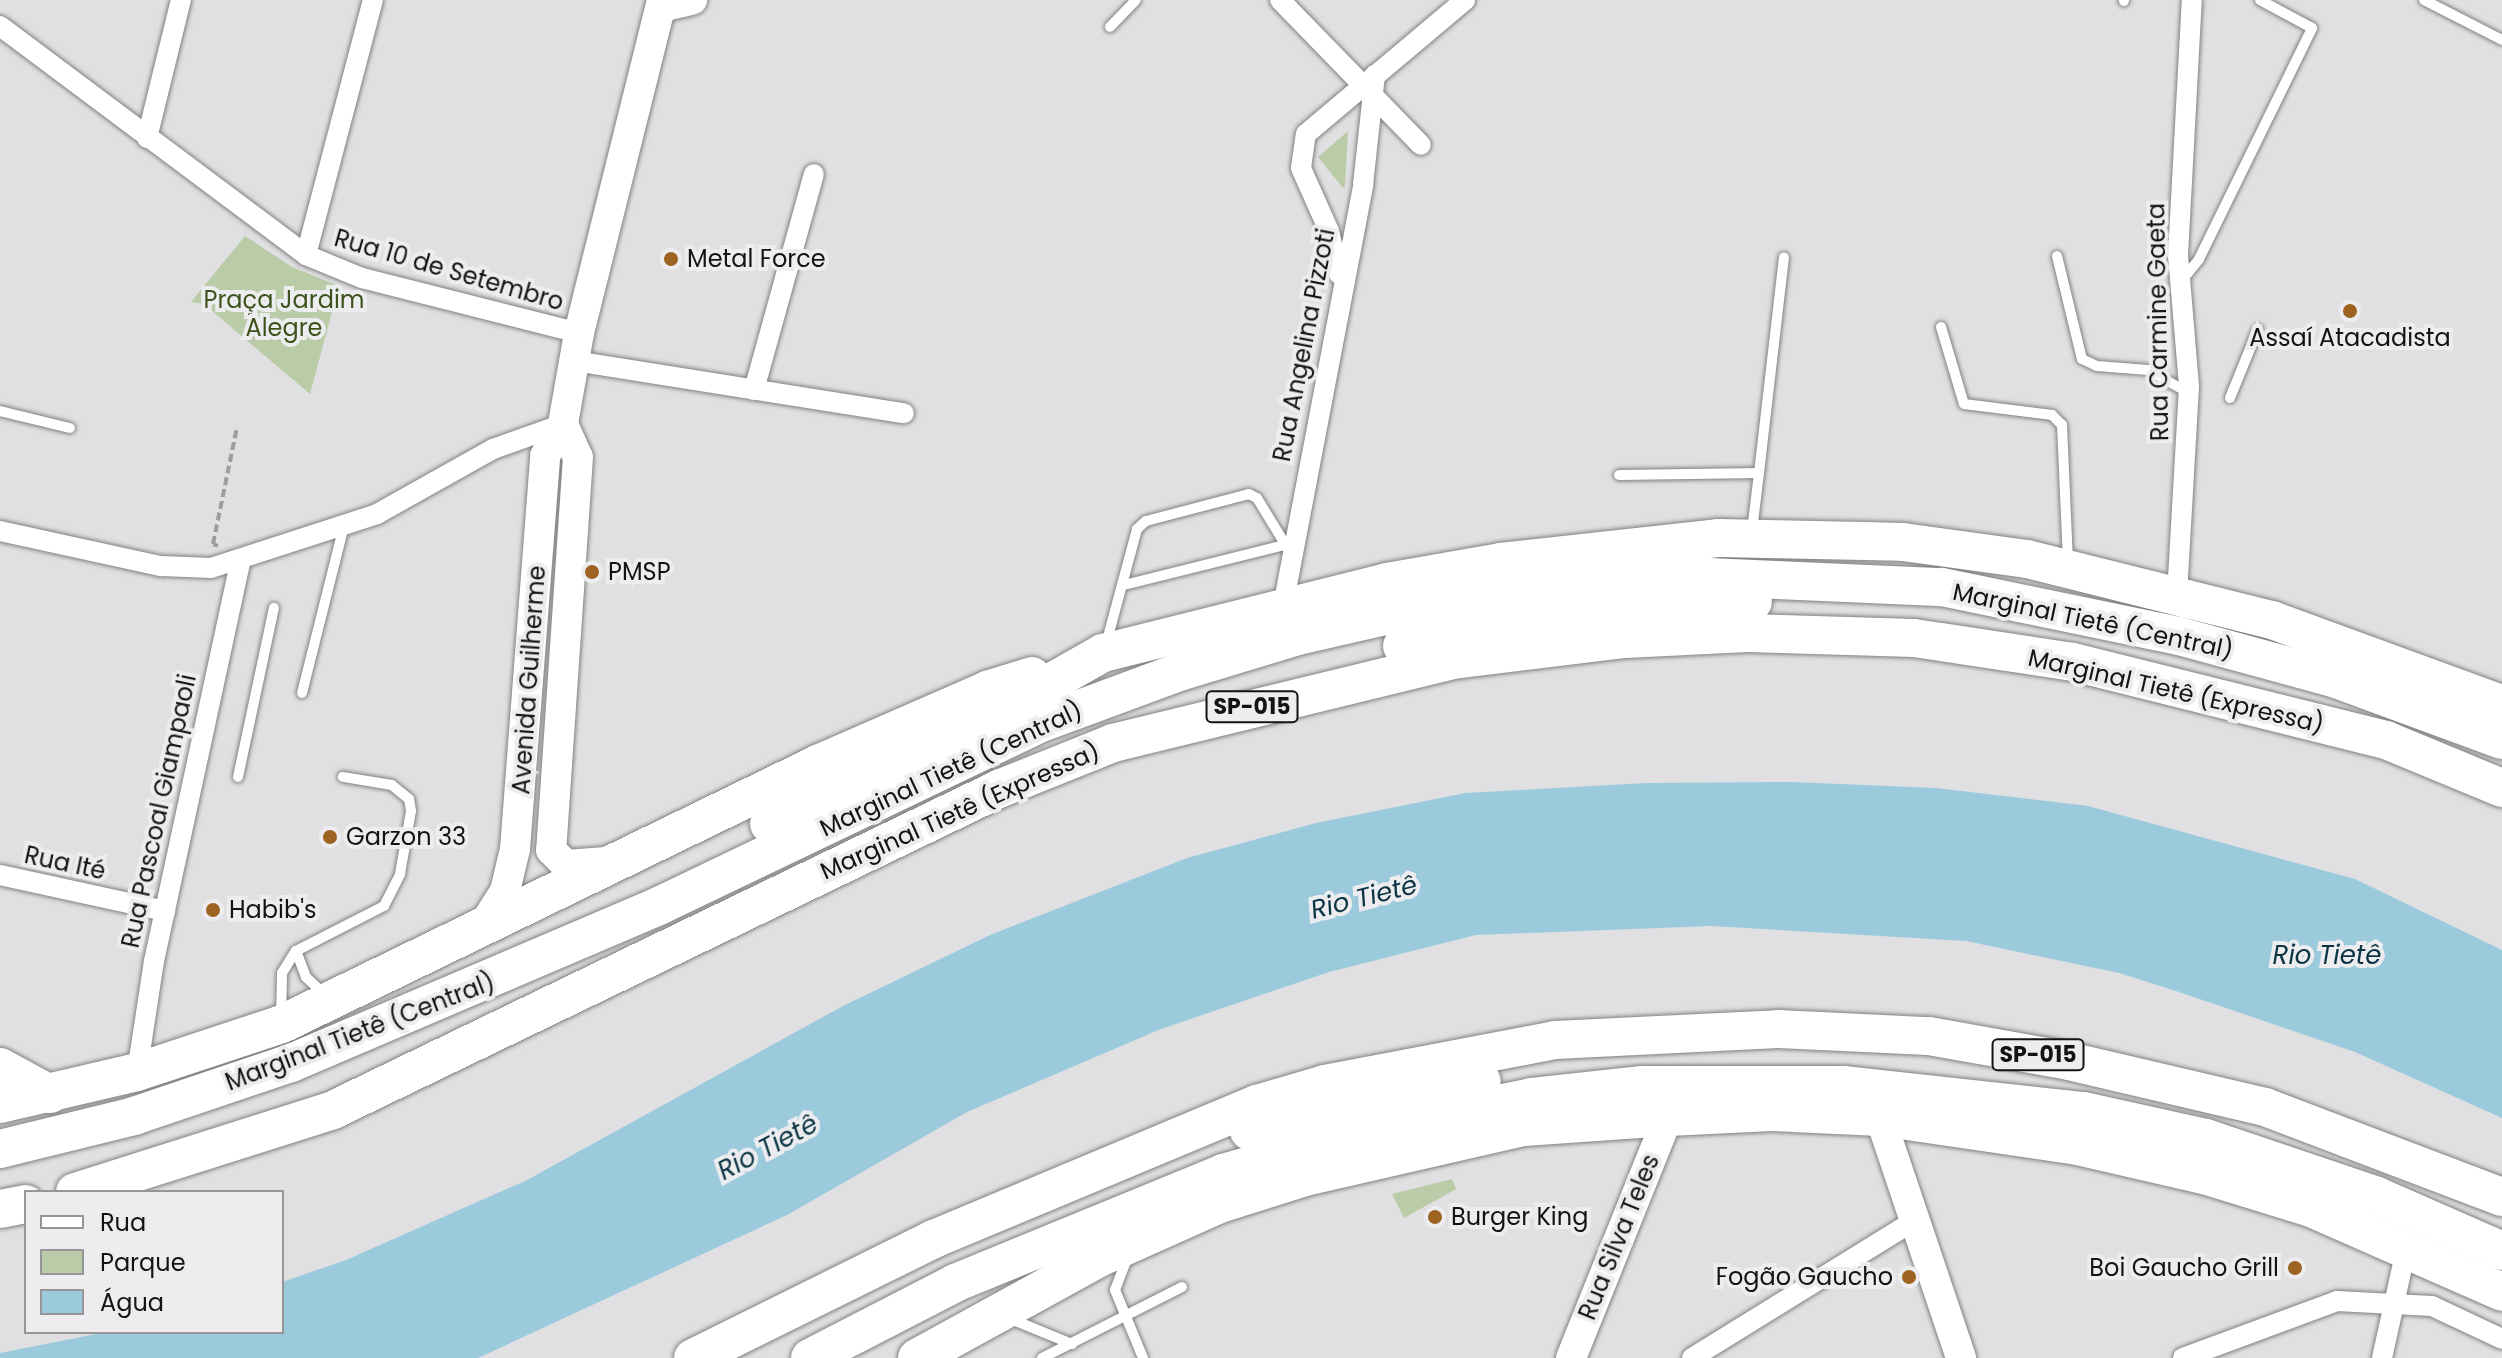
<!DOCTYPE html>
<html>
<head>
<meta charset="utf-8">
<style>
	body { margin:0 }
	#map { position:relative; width:2502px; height:1358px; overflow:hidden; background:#e0e0e2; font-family:Poppins,sans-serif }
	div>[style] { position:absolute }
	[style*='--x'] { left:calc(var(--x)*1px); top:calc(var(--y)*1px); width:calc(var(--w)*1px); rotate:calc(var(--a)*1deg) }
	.green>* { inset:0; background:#bacba7 }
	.water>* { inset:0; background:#9ccadd }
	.path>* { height:4px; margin-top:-2px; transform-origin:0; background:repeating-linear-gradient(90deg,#9d9d9e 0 8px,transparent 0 12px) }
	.roads { filter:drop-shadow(0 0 2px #818183) drop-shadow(0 0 2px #818183) }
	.lane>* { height:10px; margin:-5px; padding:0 5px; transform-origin:5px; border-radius:5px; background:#fff }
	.street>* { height:20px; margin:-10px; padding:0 10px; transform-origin:10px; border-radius:10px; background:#fff }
	.secondary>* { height:30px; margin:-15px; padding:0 15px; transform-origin:15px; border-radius:15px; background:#fff }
	.highway>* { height:38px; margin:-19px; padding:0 19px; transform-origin:19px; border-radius:19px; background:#fff }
	.dots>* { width:22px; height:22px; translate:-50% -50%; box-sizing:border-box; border:4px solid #ededf0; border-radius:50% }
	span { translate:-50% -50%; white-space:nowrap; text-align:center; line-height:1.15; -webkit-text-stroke:8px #ededf0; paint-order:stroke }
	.shield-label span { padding:2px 6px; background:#ededf0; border:2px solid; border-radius:6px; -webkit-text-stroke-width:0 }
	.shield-label { font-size:22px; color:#131314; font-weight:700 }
	.poi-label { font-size:24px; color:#131314 }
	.left { translate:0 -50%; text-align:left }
	.right { translate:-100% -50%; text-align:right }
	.street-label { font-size:24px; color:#131314 }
	.park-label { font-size:24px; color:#3e531b }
	.water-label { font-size:26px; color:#0b3544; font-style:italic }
	.legend { position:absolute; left:24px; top:1190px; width:260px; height:144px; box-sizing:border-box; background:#ededf0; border:2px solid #969698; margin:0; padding:10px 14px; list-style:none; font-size:24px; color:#131314 }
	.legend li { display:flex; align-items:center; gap:16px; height:40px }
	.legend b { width:40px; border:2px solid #969698 }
</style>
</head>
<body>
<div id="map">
	<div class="green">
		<div style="clip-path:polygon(1348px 131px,1345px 187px,1343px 188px,1318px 157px)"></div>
		<div style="clip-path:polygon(245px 236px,292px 267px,339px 286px,310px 394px,204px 304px,191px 302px)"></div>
		<div style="clip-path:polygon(1452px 1179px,1456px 1189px,1404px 1218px,1392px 1194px)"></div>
	</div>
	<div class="water">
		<div style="clip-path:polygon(1792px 782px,1936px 788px,2088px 806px,2355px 879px,2502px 950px,2502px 1118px,2355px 1052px,2176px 991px,2119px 973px,1966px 941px,1711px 926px,1476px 935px,1329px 972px,1161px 1029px,967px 1112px,787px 1215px,478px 1358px,0 1358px,0 1353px,106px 1332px,282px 1332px,282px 1282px,346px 1260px,527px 1180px,843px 1006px,990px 935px,1187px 858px,1316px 823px,1465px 793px,1647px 783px)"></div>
	</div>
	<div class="path">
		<div style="--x:218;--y:546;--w:5;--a:-158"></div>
		<div style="--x:213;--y:544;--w:119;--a:-78.4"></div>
	</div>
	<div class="roads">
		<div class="lane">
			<div style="--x:2424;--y:0;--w:88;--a:27.1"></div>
			<div style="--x:2124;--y:1;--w:1;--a:-90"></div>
			<div style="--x:1110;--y:27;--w:37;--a:-46"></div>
			<div style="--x:2057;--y:256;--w:106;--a:76.4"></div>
			<div style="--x:2082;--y:359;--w:17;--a:25"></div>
			<div style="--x:2097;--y:366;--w:51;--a:4.5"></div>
			<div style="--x:2148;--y:370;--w:47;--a:29.3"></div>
			<div style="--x:2183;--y:279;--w:26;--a:-51"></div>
			<div style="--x:2199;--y:259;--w:257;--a:-63.9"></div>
			<div style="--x:2312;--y:28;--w:59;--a:-151.7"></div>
			<div style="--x:1941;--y:327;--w:80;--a:73.4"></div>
			<div style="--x:1964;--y:404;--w:89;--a:7.1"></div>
			<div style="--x:2052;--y:415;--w:14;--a:45"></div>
			<div style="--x:2062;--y:425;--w:138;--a:87.5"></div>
			<div style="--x:2230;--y:398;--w:74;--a:-67.9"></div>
			<div style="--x:0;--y:411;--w:72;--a:13.7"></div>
			<div style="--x:1759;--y:473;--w:217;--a:-83.4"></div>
			<div style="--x:1619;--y:475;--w:140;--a:-0.8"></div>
			<div style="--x:1759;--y:473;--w:58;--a:96.9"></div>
			<div style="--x:1124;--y:585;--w:166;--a:-14"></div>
			<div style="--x:1106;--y:644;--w:119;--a:-74.9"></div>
			<div style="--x:1137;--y:529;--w:12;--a:-42"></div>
			<div style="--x:1146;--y:521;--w:106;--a:-14.7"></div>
			<div style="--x:1249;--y:494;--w:9;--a:27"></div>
			<div style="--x:1257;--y:498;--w:66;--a:58.7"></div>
			<div style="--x:302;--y:693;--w:172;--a:-75.9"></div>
			<div style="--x:238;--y:777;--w:173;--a:-78"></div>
			<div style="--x:324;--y:994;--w:25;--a:-137"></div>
			<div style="--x:306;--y:977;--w:28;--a:-111"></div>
			<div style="--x:296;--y:951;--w:99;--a:-27.1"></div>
			<div style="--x:384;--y:906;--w:36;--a:-63"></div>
			<div style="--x:400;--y:874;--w:64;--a:-80.1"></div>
			<div style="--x:411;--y:811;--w:12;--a:-99"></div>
			<div style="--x:409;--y:799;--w:22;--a:-141"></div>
			<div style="--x:392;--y:785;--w:50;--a:-170.7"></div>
			<div style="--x:281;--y:1018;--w:45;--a:-88.7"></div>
			<div style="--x:282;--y:973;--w:26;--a:-58"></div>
			<div style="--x:1128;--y:1256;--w:36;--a:111"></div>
			<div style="--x:1115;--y:1290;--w:74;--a:67.6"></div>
			<div style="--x:1011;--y:1319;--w:66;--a:22.3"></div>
			<div style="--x:1042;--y:1358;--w:157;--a:-26.9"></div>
		</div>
		<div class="street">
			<div style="--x:1280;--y:0;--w:202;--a:45.8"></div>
			<div style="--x:0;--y:26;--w:382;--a:36.8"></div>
			<div style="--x:306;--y:255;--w:61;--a:22.3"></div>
			<div style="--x:362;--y:278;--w:224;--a:14.2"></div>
			<div style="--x:147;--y:138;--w:142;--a:-76.2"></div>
			<div style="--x:306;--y:255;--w:264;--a:-75.3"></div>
			<div style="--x:1339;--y:274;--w:44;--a:-103.1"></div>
			<div style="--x:1329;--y:231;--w:69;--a:-114"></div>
			<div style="--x:1301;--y:168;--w:34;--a:-82"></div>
			<div style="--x:1306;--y:134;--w:208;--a:-40.1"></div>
			<div style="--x:574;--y:361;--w:334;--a:9"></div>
			<div style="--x:754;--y:390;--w:224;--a:-74.5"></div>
			<div style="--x:0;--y:531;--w:165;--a:12.3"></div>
			<div style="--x:161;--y:566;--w:50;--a:2.3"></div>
			<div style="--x:211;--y:568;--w:175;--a:-18"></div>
			<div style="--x:377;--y:514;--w:133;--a:-29.3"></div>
			<div style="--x:493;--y:449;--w:74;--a:-19.7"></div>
			<div style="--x:2177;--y:595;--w:209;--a:-86.7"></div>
			<div style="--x:2189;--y:386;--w:131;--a:-94.8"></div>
			<div style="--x:2178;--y:255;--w:255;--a:-86.9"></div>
			<div style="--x:1283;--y:606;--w:429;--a:-79.2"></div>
			<div style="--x:1363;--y:185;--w:111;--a:-83.8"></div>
			<div style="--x:0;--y:875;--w:169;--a:12.3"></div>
			<div style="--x:137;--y:1072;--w:112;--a:-81.3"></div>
			<div style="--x:154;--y:961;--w:408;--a:-77.8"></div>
			<div style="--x:1692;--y:1358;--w:261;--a:-31.7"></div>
			<div style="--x:2183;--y:1358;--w:164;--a:-20.3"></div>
			<div style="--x:2337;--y:1301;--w:95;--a:3"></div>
			<div style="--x:2432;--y:1306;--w:77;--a:25.2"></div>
			<div style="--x:2382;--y:1358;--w:111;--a:-77.5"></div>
		</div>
		<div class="secondary">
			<div style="--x:661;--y:7;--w:32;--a:-13"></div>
			<div style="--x:563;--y:424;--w:36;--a:66"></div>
			<div style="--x:578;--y:457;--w:394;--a:93.9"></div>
			<div style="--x:551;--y:850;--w:21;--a:45"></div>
			<div style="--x:566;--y:865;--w:40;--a:-4.3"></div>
			<div style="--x:482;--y:927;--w:43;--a:-57.4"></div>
			<div style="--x:505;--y:891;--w:43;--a:-76.6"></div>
			<div style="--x:515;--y:849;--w:394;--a:-85.6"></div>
			<div style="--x:545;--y:456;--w:37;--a:-61"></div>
			<div style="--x:563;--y:424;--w:92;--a:-80"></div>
			<div style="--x:579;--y:333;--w:343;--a:-76"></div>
			<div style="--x:1880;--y:1117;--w:254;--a:71.4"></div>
			<div style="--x:1571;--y:1358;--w:260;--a:-68.1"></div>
		</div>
		<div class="highway">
			<div style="--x:1402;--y:646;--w:74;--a:-14.8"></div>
			<div style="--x:1474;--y:627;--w:135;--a:-8.1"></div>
			<div style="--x:1608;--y:608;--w:145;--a:-2.4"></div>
			<div style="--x:769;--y:824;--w:229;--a:-25.6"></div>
			<div style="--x:976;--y:725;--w:146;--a:-29.6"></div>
			<div style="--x:1103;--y:653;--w:293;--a:-14"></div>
			<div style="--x:1387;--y:582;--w:116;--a:-10"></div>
			<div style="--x:1501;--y:562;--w:218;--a:-6.3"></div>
			<div style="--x:1718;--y:538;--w:185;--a:1.2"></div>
			<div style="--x:1903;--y:542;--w:125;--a:7.8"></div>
			<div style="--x:2027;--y:559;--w:252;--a:14"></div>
			<div style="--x:2272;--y:620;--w:245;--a:20.1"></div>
			<div style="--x:0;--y:1067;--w:57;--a:28.4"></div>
			<div style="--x:0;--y:1104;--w:141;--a:-13.1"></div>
			<div style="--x:137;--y:1072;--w:153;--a:-18.3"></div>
			<div style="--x:282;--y:1024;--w:596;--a:-25.88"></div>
			<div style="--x:818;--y:764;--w:184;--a:-23.6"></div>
			<div style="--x:987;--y:690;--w:47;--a:-17.3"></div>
			<div style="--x:1249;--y:1131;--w:238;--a:-12.1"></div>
			<div style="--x:0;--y:1149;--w:138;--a:-13.8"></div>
			<div style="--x:134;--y:1116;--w:166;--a:-18.7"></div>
			<div style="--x:291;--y:1063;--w:402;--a:-23.1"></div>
			<div style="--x:661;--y:905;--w:416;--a:-25.6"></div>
			<div style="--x:1036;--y:725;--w:153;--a:-20.3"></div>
			<div style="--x:1179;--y:672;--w:124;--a:-16.8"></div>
			<div style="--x:1298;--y:636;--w:152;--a:-12.9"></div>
			<div style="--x:1446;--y:602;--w:240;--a:-6.2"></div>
			<div style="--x:1685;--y:576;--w:257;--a:2.5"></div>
			<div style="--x:1942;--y:587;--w:242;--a:11.7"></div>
			<div style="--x:2179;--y:636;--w:163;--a:15.3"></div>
			<div style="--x:2336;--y:679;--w:177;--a:20.2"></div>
			<div style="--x:75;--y:1192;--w:271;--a:-17.6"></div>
			<div style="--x:333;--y:1110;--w:742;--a:-25.74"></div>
			<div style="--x:1001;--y:788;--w:121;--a:-21.9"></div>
			<div style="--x:1113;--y:743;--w:350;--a:-13.7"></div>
			<div style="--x:1453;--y:660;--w:173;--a:-7"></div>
			<div style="--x:1625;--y:639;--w:123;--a:-2.8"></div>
			<div style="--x:1748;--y:633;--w:166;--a:1.7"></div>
			<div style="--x:1914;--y:638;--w:161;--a:8.6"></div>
			<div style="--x:2073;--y:662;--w:323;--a:14"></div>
			<div style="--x:2386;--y:740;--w:126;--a:22.5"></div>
			<div style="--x:0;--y:1209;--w:26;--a:-11"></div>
			<div style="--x:693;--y:1358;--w:269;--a:-26.3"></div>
			<div style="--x:934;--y:1239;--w:350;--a:-22.7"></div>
			<div style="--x:1257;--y:1104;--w:71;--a:-16.4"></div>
			<div style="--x:1325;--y:1084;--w:234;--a:-10.8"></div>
			<div style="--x:1555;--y:1040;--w:223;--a:-2.8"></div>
			<div style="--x:1778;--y:1029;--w:151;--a:2.7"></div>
			<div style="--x:1929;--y:1036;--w:142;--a:10.1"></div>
			<div style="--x:2069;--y:1061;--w:201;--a:13.2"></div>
			<div style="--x:2265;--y:1107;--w:254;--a:20.8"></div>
			<div style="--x:810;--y:1358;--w:163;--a:-27.3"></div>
			<div style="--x:955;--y:1283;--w:290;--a:-22.3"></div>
			<div style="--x:1223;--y:1173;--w:159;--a:-16"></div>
			<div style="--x:1376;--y:1129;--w:159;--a:-11.6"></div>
			<div style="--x:1532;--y:1097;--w:111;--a:-6.2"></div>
			<div style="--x:1642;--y:1085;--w:201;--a:0"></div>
			<div style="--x:1843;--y:1085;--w:242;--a:6.2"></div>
			<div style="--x:2084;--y:1111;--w:125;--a:12.5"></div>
			<div style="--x:2206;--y:1138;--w:181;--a:18.7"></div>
			<div style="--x:2377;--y:1196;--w:137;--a:23.7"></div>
			<div style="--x:917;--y:1358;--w:208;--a:-28.8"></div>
			<div style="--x:1099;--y:1258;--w:133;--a:-24.1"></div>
			<div style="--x:1220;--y:1204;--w:89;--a:-17.6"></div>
			<div style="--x:1305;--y:1177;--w:225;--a:-12.9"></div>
			<div style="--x:1524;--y:1127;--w:144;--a:-4"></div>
			<div style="--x:1668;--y:1117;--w:104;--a:-2.8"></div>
			<div style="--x:1772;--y:1112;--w:108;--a:2.7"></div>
			<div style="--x:1880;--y:1117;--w:195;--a:8.3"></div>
			<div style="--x:2073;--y:1145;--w:138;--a:13"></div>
			<div style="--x:2207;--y:1176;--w:109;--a:17.1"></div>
			<div style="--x:2311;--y:1208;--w:209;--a:23.7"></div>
		</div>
	</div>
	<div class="dots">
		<div style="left:671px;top:259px;background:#9d6321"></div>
		<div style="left:2350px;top:311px;background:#9d6321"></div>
		<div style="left:592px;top:572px;background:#9d6321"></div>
		<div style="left:330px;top:837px;background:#9d6321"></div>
		<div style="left:213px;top:910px;background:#9d6321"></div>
		<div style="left:1435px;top:1217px;background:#9d6321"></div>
		<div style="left:2295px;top:1268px;background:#9d6321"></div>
		<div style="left:1909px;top:1277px;background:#9d6321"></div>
	</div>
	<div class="shield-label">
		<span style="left:1252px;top:707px">SP-015</span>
		<span style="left:2038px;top:1055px">SP-015</span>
	</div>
	<div class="poi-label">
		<span class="left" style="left:687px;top:259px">Metal Force</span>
		<span style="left:2350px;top:338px">Assaí Atacadista</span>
		<span class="left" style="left:608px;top:572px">PMSP</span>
		<span class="left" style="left:346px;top:837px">Garzon 33</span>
		<span class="left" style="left:229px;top:910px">Habib's</span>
		<span class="left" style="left:1451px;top:1217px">Burger King</span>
		<span class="right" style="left:2279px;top:1268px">Boi Gaucho Grill</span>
		<span class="right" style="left:1893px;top:1277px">Fogão Gaucho</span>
	</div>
	<div class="street-label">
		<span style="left:449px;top:270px;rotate:16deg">Rua 10 de Setembro</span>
		<span style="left:2158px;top:322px;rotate:-91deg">Rua Carmine Gaeta</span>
		<span style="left:1304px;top:345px;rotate:-79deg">Rua Angelina Pizzoti</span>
		<span style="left:2093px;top:621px;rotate:12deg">Marginal Tietê (Central)</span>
		<span style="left:529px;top:680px;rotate:-86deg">Avenida Guilherme</span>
		<span style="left:2176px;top:691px;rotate:13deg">Marginal Tietê (Expressa)</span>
		<span style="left:951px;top:769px;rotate:-25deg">Marginal Tietê (Central)</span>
		<span style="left:159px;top:811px;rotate:-78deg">Rua Pascoal Giampaoli</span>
		<span style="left:960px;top:811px;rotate:-24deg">Marginal Tietê (Expressa)</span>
		<span style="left:65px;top:863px;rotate:12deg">Rua Ité</span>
		<span style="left:360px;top:1032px;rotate:-21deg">Marginal Tietê (Central)</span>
		<span style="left:1619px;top:1237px;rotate:-68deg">Rua Silva Teles</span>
	</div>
	<div class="park-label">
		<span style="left:284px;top:314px">Praça Jardim<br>Alegre</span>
	</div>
	<div class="water-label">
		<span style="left:1364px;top:898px;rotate:-14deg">Rio Tietê</span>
		<span style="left:2327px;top:956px">Rio Tietê</span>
		<span style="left:768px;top:1148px;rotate:-28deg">Rio Tietê</span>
	</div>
	<ul class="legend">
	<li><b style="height:10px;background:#fff"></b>Rua</li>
	<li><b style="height:22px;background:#bacba7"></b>Parque</li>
	<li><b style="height:22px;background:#9ccadd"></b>Água</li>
	</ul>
</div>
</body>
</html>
